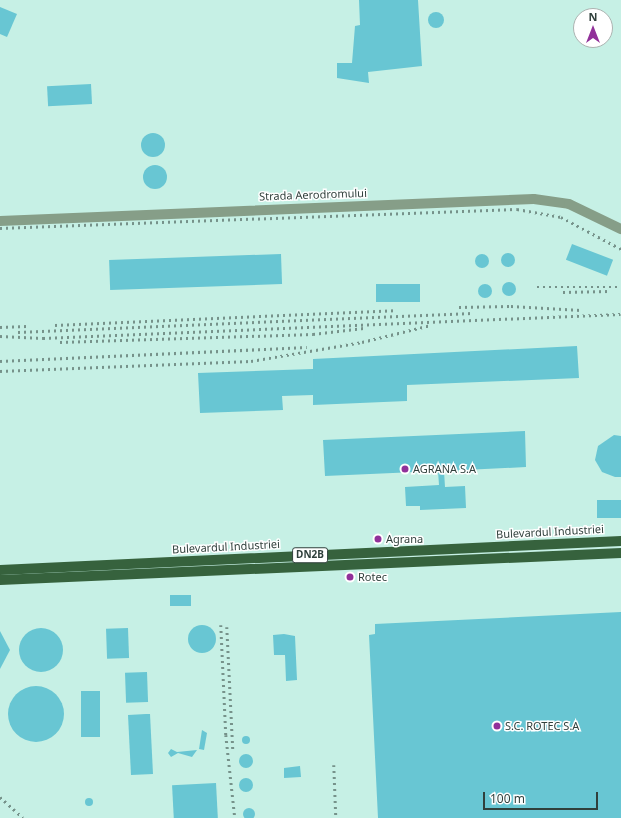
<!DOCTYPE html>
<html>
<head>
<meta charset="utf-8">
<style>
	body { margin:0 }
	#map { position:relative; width:621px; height:818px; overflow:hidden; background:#c6f0e5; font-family:"Noto Sans",sans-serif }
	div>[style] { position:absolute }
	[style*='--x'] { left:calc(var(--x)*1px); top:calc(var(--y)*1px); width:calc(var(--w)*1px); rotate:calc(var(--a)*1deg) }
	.building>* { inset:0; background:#68c6d3; transform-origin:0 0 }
	.round { border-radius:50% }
	.minor>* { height:10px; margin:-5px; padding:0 5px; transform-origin:5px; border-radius:5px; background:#869e88 }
	.major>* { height:10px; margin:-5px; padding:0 5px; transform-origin:5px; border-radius:5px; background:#36623d }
	.rail>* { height:2.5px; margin-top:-1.25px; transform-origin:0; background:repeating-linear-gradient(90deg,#76928a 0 2px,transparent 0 6px) }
	.dots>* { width:11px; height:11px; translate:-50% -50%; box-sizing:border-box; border:2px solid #fff; border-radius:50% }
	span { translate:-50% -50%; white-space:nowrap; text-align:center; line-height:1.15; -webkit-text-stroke:3px #fff; paint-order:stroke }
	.shield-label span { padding:1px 3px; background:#fff; border:1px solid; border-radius:3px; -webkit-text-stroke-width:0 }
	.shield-label { font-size:10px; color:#30403c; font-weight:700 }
	.street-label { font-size:11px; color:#30403c }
	.poi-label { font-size:11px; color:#30403c }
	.left { translate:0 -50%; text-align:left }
	.north { position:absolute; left:573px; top:8px; width:40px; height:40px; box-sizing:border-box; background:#fff; border:1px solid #acb3b1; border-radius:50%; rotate:0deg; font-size:11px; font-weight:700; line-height:16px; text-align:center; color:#30403c }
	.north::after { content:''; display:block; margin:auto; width:14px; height:18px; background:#91319a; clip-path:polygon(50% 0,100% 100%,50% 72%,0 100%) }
	.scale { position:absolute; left:483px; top:792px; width:115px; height:18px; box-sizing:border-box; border:2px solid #30403c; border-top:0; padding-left:5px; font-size:12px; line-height:14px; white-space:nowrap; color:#30403c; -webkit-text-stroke:3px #fff; paint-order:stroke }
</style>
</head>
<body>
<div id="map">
	<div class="building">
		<div style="clip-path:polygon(359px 0,418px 0,422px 66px,368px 72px,369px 83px,337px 78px,337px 63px,352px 63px,355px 26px,360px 25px)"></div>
		<div style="clip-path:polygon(0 7px,17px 14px,7px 37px,0 34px)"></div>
		<div class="round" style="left:428px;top:12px;width:16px;height:16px"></div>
		<div style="left:91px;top:84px;width:20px;height:44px;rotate:87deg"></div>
		<div class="round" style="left:141px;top:133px;width:24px;height:24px"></div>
		<div class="round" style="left:143px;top:165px;width:24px;height:24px"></div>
		<div style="left:572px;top:244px;width:44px;height:17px;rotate:21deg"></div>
		<div class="round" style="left:501px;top:253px;width:14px;height:14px"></div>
		<div style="left:281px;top:254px;width:30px;height:172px;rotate:88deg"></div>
		<div class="round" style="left:475px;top:254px;width:14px;height:14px"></div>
		<div class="round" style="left:502px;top:282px;width:14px;height:14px"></div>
		<div style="left:376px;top:284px;width:44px;height:18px"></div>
		<div class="round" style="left:478px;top:284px;width:14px;height:14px"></div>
		<div style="clip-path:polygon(577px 346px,579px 378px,407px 385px,407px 401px,313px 405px,313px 395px,282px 396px,283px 410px,200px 413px,198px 373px,313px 369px,313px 359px)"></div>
		<div style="clip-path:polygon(525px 431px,526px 467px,444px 471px,445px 487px,465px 486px,466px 508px,420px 510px,420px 506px,406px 506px,405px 487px,439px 485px,438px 471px,325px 476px,323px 440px)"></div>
		<div style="clip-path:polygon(614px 435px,621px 436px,621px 477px,615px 477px,602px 472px,595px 460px,598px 446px)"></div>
		<div style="left:597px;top:500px;width:24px;height:18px"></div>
		<div style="left:191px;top:595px;width:11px;height:21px;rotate:90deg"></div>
		<div style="clip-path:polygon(621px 612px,621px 818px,378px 818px,369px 635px,375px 634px,375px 624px)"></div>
		<div class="round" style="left:188px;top:625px;width:28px;height:28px"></div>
		<div class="round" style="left:19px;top:628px;width:44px;height:44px"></div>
		<div style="left:128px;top:628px;width:30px;height:22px;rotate:88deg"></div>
		<div style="clip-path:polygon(0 631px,10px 650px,0 669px)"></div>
		<div style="clip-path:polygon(284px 634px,295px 636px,297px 680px,286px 681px,285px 655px,274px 655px,273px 635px)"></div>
		<div style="left:147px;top:672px;width:30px;height:22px;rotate:88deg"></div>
		<div class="round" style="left:8px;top:686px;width:56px;height:56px"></div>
		<div style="left:81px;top:691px;width:19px;height:46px"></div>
		<div style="clip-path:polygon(146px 714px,150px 714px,153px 774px,131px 775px,128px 715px)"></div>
		<div style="clip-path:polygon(202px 730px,207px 733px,204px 750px,199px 749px)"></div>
		<div class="round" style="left:242px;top:736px;width:8px;height:8px"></div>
		<div style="clip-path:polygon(171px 749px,177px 752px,197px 750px,192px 757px,178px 753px,171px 757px,168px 753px)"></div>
		<div class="round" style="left:239px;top:754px;width:14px;height:14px"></div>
		<div style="clip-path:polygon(300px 766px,301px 777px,284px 778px,284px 768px)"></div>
		<div class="round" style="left:239px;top:778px;width:14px;height:14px"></div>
		<div style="left:216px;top:783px;width:35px;height:44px;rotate:87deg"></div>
		<div class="round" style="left:85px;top:798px;width:8px;height:8px"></div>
		<div class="round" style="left:243px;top:808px;width:12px;height:12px"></div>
	</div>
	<div class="minor">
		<div style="--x:0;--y:221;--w:534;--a:-2.36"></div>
		<div style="--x:534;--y:199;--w:35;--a:8"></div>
		<div style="--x:569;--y:204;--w:58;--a:25.7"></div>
	</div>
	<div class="major">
		<div style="--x:0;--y:570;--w:622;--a:-2.67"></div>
		<div style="--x:0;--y:580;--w:622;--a:-2.49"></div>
	</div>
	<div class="rail">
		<div style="--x:0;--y:228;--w:517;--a:-2.1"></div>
		<div style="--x:517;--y:209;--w:45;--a:10.3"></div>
		<div style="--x:561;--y:217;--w:68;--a:28.1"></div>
		<div style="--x:537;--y:287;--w:84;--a:0"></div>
		<div style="--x:563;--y:292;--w:46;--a:-1.2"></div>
		<div style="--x:459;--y:307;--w:52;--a:-1.1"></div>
		<div style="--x:511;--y:306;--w:70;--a:3.3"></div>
		<div style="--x:55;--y:325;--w:340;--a:-2.5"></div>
		<div style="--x:0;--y:327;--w:27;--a:-2"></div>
		<div style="--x:18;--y:332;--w:455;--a:-2.4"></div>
		<div style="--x:0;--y:336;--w:43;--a:2.7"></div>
		<div style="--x:43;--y:338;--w:578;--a:-2.38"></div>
		<div style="--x:60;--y:342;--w:253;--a:-1.8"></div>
		<div style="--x:313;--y:334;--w:51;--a:-6.7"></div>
		<div style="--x:0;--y:361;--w:307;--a:-2.6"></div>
		<div style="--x:0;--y:371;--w:251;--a:-2.3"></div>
		<div style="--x:251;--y:361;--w:113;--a:-9.7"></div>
		<div style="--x:362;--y:342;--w:71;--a:-13.8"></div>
		<div style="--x:221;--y:625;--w:110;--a:87.4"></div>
		<div style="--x:226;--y:735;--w:83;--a:83.8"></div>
		<div style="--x:227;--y:627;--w:124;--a:87.2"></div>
		<div style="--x:334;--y:765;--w:53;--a:87.8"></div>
		<div style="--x:0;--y:797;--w:31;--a:42"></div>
	</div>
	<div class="dots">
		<div style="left:405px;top:469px;background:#91319a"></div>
		<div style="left:378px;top:539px;background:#91319a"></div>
		<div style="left:350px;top:577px;background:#91319a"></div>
		<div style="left:497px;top:726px;background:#91319a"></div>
	</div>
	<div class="shield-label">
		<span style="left:310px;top:555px">DN2B</span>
	</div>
	<div class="street-label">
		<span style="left:313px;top:195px;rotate:-2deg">Strada Aerodromului</span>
		<span style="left:550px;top:532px;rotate:-3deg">Bulevardul Industriei</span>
		<span style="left:226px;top:547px;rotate:-3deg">Bulevardul Industriei</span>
	</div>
	<div class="poi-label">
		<span class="left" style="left:413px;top:469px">AGRANA S.A</span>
		<span class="left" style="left:386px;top:539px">Agrana</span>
		<span class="left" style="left:358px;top:577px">Rotec</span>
		<span class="left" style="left:505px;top:726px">S.C. ROTEC S.A</span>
	</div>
	<div class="north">N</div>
	<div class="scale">100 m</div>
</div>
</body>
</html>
